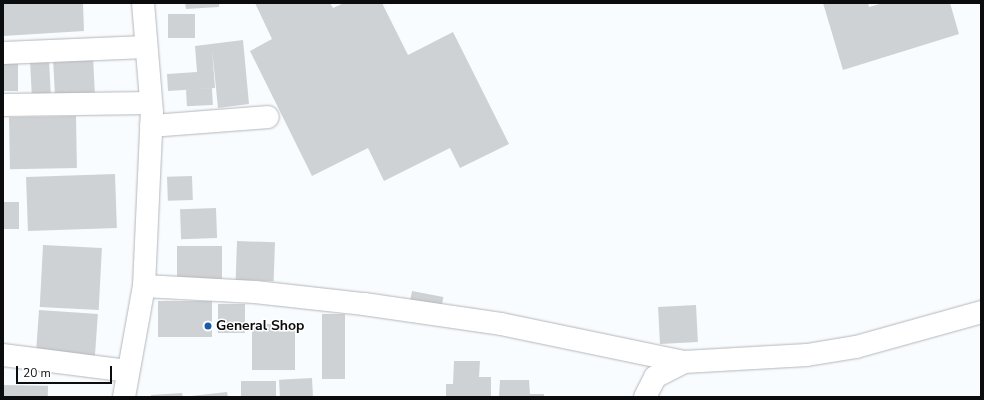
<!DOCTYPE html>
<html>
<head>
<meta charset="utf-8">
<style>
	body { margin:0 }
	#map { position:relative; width:984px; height:400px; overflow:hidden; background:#f8fcff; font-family:"Nunito Sans",sans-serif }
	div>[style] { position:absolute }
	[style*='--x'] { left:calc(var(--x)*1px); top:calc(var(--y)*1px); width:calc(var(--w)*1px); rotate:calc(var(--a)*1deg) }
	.building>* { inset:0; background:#cfd2d5; transform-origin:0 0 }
	.roads { filter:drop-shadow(0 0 1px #b4b7ba) drop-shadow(0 0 1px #b4b7ba) }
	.minor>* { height:22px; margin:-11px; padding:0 11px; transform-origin:11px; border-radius:11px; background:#fff }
	.major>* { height:22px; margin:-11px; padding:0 11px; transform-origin:11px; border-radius:11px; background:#fff }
	.dots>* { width:11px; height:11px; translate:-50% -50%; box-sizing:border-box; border:2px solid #fff; border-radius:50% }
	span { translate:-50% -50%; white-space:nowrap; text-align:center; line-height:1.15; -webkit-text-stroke:3px #fff; paint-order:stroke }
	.poi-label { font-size:14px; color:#0b0c0d; font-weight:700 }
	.left { translate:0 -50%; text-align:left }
	.frame { position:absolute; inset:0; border:4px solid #0b0c0d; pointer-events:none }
	.scale { position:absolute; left:16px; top:366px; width:96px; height:18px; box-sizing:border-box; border:2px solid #0b0c0d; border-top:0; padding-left:5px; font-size:12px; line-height:14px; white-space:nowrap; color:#0b0c0d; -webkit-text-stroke:3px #fff; paint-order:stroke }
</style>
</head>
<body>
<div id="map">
	<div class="building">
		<div style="clip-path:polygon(3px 3px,83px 3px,84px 31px,3px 36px)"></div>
		<div style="clip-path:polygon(185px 3px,219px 3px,219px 7px,186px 9px)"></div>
		<div style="clip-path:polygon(255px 3px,330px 3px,333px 8px,344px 3px,382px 3px,408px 55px,453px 32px,509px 144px,460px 168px,450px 148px,384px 181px,368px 148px,312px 176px,250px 51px,272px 39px)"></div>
		<div style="clip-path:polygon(823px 3px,868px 3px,869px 7px,883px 3px,950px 3px,959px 34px,843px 70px)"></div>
		<div style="left:168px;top:14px;width:27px;height:24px"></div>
		<div style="clip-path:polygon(243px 40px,249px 104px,218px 108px,212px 49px,215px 88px,168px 91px,167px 74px,197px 72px,195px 46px)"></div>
		<div style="left:18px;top:57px;width:34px;height:15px;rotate:90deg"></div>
		<div style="left:93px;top:57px;width:37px;height:40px;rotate:87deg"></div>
		<div style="left:49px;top:60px;width:36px;height:19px;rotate:87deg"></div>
		<div style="left:212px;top:88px;width:17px;height:26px;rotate:87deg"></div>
		<div style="left:76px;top:116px;width:52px;height:67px;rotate:89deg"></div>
		<div style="left:115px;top:174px;width:54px;height:89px;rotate:88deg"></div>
		<div style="left:192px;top:176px;width:24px;height:25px;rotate:88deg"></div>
		<div style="left:3px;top:202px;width:16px;height:27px"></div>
		<div style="left:216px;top:208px;width:30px;height:36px;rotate:88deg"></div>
		<div style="left:237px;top:241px;width:38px;height:39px;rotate:2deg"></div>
		<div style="left:43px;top:245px;width:59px;height:62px;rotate:3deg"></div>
		<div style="left:177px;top:246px;width:45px;height:34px"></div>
		<div style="left:412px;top:291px;width:32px;height:14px;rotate:11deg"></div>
		<div style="left:158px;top:301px;width:54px;height:36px"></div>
		<div style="left:245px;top:304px;width:29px;height:27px;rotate:90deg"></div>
		<div style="left:696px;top:305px;width:37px;height:38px;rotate:87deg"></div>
		<div style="left:39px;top:310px;width:59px;height:44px;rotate:4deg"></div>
		<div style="left:322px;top:314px;width:23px;height:65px"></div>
		<div style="left:252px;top:324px;width:43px;height:46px"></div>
		<div style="clip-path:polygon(454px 361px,480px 361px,479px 377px,491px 377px,491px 397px,446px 397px,446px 384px,453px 384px)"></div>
		<div style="left:312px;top:378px;width:19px;height:33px;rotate:87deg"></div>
		<div style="clip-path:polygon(500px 380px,529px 380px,530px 394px,544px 394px,544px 397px,499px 397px)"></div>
		<div style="left:241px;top:381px;width:35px;height:16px"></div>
		<div style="left:3px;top:385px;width:45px;height:12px;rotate:1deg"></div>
		<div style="clip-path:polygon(227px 392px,228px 397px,191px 397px,191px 396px)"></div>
		<div style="clip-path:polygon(182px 393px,183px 397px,151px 397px,151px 395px)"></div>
	</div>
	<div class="roads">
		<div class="minor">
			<div style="--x:3;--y:53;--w:143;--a:-2.4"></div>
			<div style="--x:3;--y:105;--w:148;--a:-0.8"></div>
			<div style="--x:151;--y:126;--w:117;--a:-4.4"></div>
			<div style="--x:144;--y:286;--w:111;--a:3.1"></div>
			<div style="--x:255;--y:292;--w:110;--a:6.3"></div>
			<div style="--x:364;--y:304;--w:138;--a:8.3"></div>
			<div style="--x:501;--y:324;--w:187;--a:11.7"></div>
			<div style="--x:3;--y:355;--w:126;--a:7.3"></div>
			<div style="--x:645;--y:397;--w:22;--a:-63"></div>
			<div style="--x:655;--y:377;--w:33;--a:-27"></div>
			<div style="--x:684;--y:362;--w:123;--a:-3.3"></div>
			<div style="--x:807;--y:355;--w:50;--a:-9.3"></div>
			<div style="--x:856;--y:347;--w:130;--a:-15.6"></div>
		</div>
		<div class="major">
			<div style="--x:124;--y:397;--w:113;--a:-79.8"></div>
			<div style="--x:144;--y:286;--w:174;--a:-87.4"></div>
			<div style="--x:152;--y:112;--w:109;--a:-94.7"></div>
		</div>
	</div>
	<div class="dots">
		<div style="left:208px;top:326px;background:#195aaa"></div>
	</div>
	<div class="poi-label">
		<span class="left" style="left:216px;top:326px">General Shop</span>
	</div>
	<div class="frame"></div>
	<div class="scale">20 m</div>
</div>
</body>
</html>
